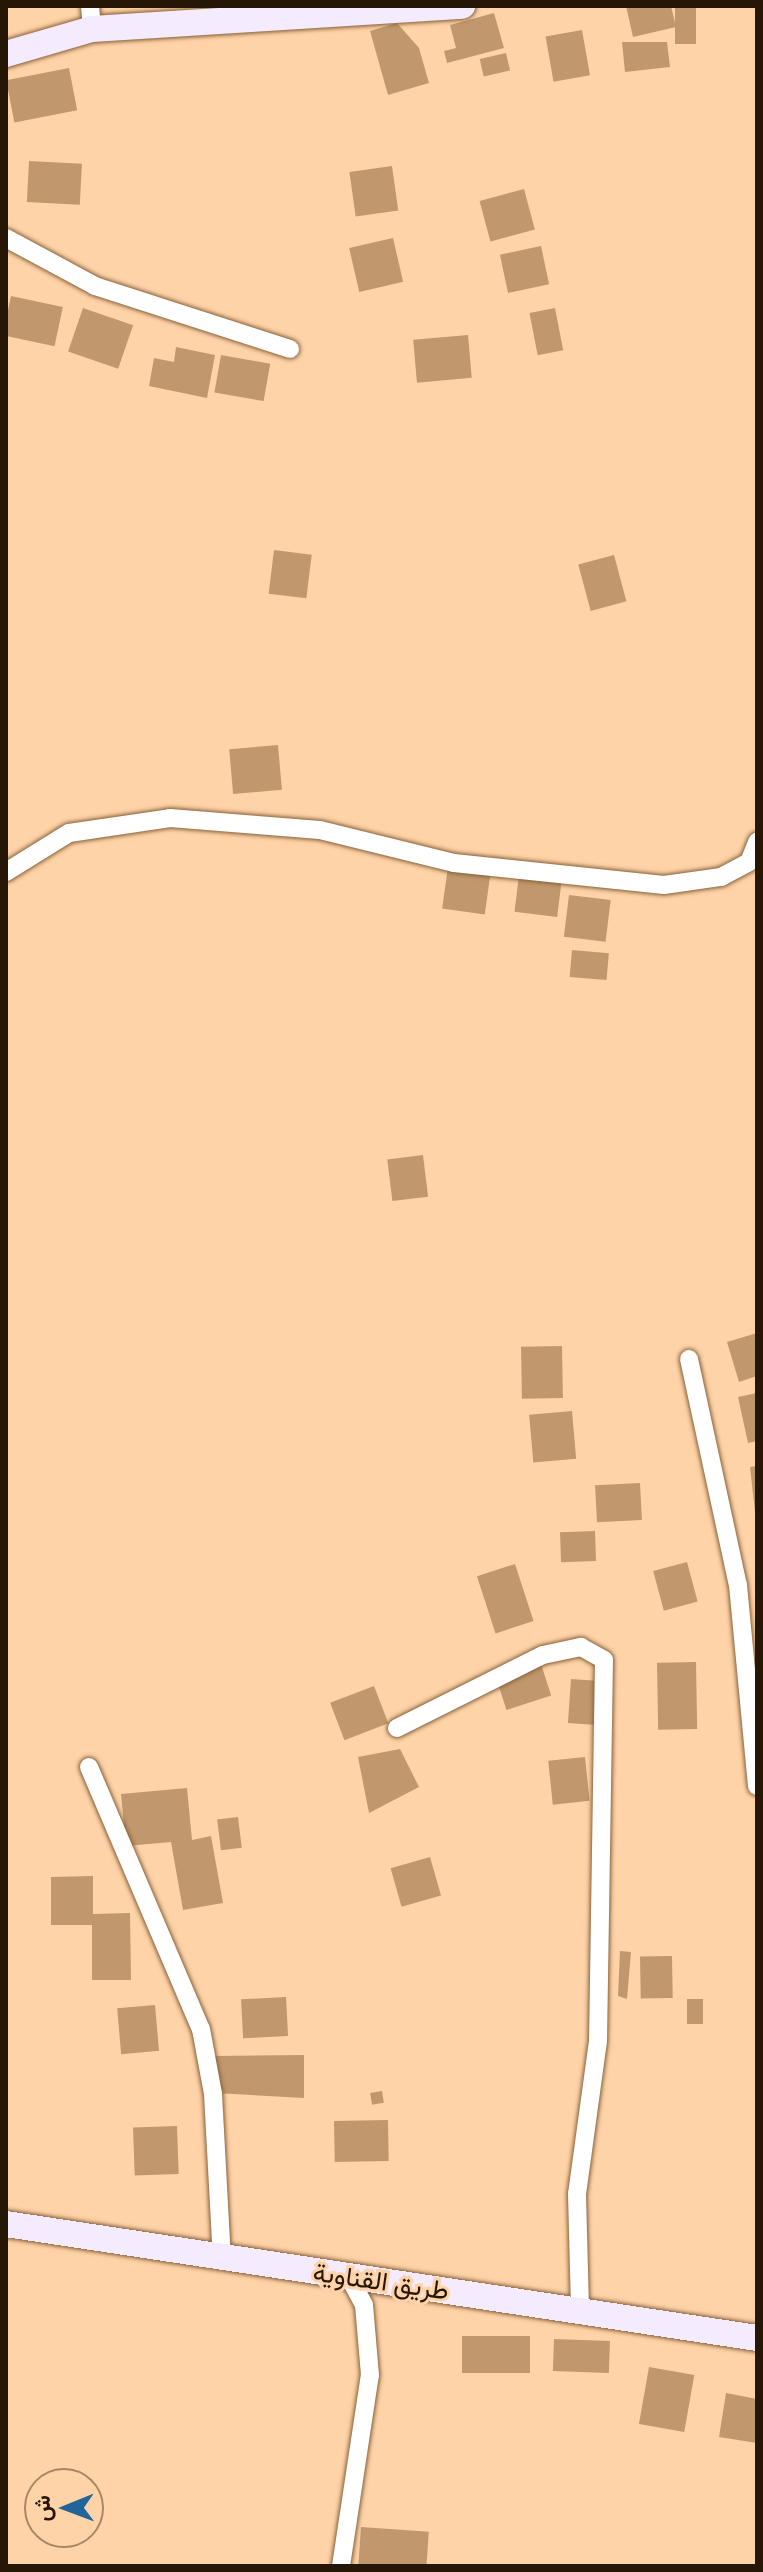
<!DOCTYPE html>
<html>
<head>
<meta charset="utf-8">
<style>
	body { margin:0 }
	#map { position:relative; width:763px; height:2572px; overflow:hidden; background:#ffd3a8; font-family:"Golos Text",Vazirmatn,sans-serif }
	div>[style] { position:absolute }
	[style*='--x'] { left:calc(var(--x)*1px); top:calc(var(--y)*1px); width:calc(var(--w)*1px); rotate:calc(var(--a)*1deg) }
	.building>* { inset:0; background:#c1986e; transform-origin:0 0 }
	.roads { filter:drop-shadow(0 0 2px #886239) drop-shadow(0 0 2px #886239) }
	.street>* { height:18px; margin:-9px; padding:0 9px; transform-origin:9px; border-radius:9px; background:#fff }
	.secondary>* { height:26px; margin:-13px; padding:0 13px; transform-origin:13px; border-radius:13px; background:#f4ebfe }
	span { translate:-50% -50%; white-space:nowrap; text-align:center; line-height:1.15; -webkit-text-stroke:6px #ffd3a8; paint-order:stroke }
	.street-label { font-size:26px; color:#261606 }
	.frame { position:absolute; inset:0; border:8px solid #261606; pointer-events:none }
	.north { position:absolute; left:24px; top:2468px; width:80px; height:80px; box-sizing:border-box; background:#ffd3a8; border:2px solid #a88767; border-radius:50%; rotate:269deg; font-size:22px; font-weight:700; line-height:32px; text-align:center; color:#261606 }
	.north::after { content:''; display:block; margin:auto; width:28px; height:36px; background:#21649a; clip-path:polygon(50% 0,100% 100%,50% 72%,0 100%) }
</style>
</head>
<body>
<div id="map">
	<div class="building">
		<div style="clip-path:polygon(626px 6px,671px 6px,676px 27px,633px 37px)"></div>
		<div style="left:675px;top:6px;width:21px;height:38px"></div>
		<div style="clip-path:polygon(494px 13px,504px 48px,447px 63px,444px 51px,456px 48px,450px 25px)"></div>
		<div style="clip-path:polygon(397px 23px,419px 48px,429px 83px,388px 95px,370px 31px)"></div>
		<div style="left:582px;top:30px;width:46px;height:37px;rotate:80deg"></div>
		<div style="clip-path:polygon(622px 42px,667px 42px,670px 67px,625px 72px)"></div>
		<div style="left:506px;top:53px;width:18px;height:27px;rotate:77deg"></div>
		<div style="left:69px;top:68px;width:43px;height:64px;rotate:79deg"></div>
		<div style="left:29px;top:161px;width:53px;height:41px;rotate:3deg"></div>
		<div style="left:392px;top:166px;width:45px;height:43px;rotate:82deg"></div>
		<div style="left:524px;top:189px;width:42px;height:46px;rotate:75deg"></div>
		<div style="left:393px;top:238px;width:45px;height:45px;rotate:77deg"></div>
		<div style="left:541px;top:246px;width:39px;height:42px;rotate:78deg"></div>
		<div style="left:11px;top:296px;width:53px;height:40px;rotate:12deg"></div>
		<div style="left:83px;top:308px;width:53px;height:46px;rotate:19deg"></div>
		<div style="left:555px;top:308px;width:43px;height:26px;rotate:79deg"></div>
		<div style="left:468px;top:335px;width:43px;height:55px;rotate:85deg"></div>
		<div style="clip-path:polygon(176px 347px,215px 355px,207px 398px,149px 386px,154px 358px,174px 362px)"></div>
		<div style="left:221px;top:355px;width:50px;height:38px;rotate:10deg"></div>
		<div style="left:274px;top:550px;width:38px;height:44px;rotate:7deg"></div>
		<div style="left:614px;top:555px;width:48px;height:37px;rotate:75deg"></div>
		<div style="left:278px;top:745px;width:45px;height:49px;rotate:85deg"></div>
		<div style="left:448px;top:867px;width:43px;height:42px;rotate:8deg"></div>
		<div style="left:519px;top:875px;width:43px;height:37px;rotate:7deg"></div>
		<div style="left:569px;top:895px;width:42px;height:42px;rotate:7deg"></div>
		<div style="left:572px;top:950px;width:37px;height:27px;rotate:5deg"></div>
		<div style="left:423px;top:1155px;width:42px;height:36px;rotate:83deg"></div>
		<div style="clip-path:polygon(757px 1333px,757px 1376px,739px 1382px,727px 1342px)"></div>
		<div style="left:562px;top:1346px;width:52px;height:41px;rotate:89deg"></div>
		<div style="clip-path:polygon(757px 1393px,757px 1441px,748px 1443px,738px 1397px)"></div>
		<div style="left:572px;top:1411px;width:48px;height:43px;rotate:85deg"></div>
		<div style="clip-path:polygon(757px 1466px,757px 1512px,755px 1512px,750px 1467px)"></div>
		<div style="left:640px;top:1483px;width:37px;height:45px;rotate:87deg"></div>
		<div style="left:595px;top:1531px;width:30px;height:35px;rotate:88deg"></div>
		<div style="left:687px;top:1562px;width:41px;height:35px;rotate:75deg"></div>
		<div style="left:515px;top:1564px;width:60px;height:40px;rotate:72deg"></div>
		<div style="left:696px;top:1662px;width:67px;height:39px;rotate:89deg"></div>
		<div style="left:541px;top:1664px;width:33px;height:47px;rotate:72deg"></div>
		<div style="left:571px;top:1679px;width:32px;height:44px;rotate:4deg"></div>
		<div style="left:374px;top:1686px;width:40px;height:47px;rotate:69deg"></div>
		<div style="clip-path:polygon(400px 1749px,419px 1787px,369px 1813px,358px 1757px)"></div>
		<div style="left:585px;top:1757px;width:44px;height:37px;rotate:84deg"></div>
		<div style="clip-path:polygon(187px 1788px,192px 1840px,211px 1836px,223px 1903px,183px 1910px,171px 1842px,126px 1846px,121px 1794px)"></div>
		<div style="left:238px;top:1817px;width:31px;height:21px;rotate:83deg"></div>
		<div style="left:430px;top:1857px;width:40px;height:41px;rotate:74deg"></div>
		<div style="clip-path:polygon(93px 1876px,93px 1914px,130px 1913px,131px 1980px,92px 1980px,92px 1925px,51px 1925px,51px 1877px)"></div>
		<div style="clip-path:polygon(620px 1951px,631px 1952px,627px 1999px,618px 1996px)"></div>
		<div style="left:672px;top:1956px;width:42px;height:32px;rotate:89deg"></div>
		<div style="left:286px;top:1997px;width:39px;height:45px;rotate:87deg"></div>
		<div style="left:687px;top:1999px;width:16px;height:25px"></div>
		<div style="left:155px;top:2005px;width:46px;height:38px;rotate:85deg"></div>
		<div style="clip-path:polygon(304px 2055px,304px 2098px,215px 2093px,214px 2056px)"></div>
		<div style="left:382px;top:2091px;width:12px;height:12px;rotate:81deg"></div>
		<div style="left:388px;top:2120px;width:41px;height:54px;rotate:89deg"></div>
		<div style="left:177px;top:2126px;width:48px;height:44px;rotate:88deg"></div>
		<div style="left:530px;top:2336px;width:37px;height:68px;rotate:90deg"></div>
		<div style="left:554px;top:2339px;width:56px;height:32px;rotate:2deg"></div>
		<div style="left:649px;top:2367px;width:46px;height:58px;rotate:10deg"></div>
		<div style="clip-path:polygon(726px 2393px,757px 2399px,757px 2443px,719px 2437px)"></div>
		<div style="left:361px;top:2527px;width:68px;height:38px;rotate:4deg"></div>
	</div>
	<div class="roads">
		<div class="street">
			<div style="--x:90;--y:6;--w:23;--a:85"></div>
			<div style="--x:6;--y:238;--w:101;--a:28.3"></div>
			<div style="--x:95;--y:286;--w:205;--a:17.9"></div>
			<div style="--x:6;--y:872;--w:74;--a:-31.8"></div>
			<div style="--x:69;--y:833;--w:102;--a:-8.4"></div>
			<div style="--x:170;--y:818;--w:150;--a:4.6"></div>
			<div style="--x:320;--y:830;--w:138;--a:13.8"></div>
			<div style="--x:454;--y:863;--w:211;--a:6"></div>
			<div style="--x:664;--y:885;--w:58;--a:-8"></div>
			<div style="--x:721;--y:877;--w:32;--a:-28"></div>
			<div style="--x:749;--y:862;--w:22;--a:-68"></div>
			<div style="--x:689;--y:1359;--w:231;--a:77.8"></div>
			<div style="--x:738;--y:1585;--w:202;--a:84.6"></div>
			<div style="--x:397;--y:1728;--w:163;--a:-26.6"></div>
			<div style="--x:543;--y:1655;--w:39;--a:-12"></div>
			<div style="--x:581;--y:1647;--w:26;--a:29"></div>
			<div style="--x:604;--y:1660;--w:381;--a:90.9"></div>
			<div style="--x:598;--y:2041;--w:154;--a:97.8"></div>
			<div style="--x:577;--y:2194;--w:117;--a:88.5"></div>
			<div style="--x:89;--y:1767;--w:285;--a:66.9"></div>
			<div style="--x:201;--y:2029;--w:66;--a:79.5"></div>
			<div style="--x:213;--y:2094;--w:165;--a:86.9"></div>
			<div style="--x:341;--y:2566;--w:193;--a:-81.4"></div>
			<div style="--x:370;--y:2375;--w:70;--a:-94.9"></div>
			<div style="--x:364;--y:2305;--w:34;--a:-118"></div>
		</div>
		<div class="secondary">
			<div style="--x:6;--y:54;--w:90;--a:-16.2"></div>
			<div style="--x:92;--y:29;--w:371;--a:-3.6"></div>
			<div style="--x:6;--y:2224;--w:760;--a:8.63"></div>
		</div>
	</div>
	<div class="street-label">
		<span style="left:381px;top:2281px;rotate:8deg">طريق القناوية</span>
	</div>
	<div class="frame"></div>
	<div class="north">ش</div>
</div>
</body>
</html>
